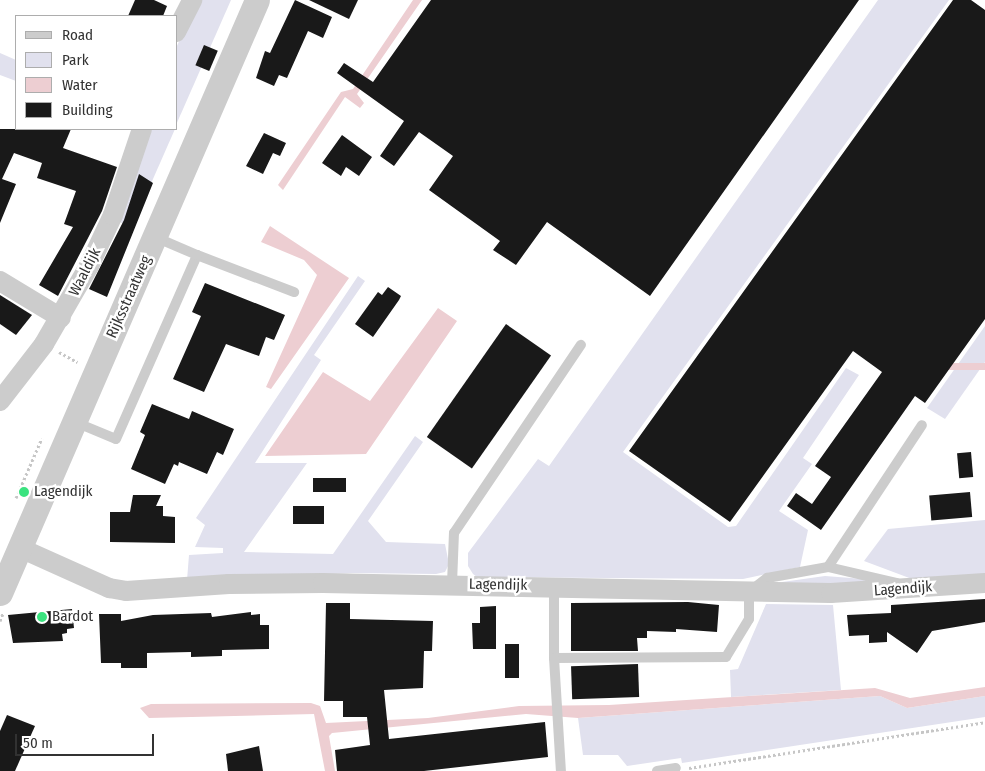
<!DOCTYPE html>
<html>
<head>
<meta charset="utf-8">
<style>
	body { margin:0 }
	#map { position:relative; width:985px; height:771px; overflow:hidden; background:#fff; font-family:"Fira Sans Condensed",sans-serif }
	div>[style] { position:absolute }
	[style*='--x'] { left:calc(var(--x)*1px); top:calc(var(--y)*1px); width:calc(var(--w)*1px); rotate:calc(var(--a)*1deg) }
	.green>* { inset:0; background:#e1e1ee }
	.water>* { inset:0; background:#edced2; transform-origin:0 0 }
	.building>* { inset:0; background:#191919; transform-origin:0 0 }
	.path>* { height:3px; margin-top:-1.5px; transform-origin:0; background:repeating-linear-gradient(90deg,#c6c6c6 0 2.5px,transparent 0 5px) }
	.service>* { height:10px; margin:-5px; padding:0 5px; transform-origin:5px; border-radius:5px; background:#ccc }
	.minor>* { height:20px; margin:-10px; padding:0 10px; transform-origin:10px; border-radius:10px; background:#ccc }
	.tertiary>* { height:25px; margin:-12.5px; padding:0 12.5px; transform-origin:12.5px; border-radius:12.5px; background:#ccc }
	.dots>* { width:14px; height:14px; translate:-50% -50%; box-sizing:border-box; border:2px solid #fff; border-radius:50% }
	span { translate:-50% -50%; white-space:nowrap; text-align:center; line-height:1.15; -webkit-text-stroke:5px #fff; paint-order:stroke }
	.street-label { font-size:15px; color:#323232 }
	.poi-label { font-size:15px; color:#323232 }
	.left { translate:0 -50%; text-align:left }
	.legend { position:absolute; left:15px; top:15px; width:162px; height:115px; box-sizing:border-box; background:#fff; border:1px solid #adadad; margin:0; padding:6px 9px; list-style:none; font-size:15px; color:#323232 }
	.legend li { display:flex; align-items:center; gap:10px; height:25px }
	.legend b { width:25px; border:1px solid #adadad }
	.scale { position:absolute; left:15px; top:734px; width:139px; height:22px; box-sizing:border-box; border:2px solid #323232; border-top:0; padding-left:6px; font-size:15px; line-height:18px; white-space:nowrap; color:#323232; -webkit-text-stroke:4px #fff; paint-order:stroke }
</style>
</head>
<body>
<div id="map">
	<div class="green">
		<div style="clip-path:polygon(198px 0,231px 0,176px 125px,176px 48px)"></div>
		<div style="clip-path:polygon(878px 0,949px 0,623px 452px,728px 527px,736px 526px,846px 368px,859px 375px,803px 458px,812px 464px,779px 511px,808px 530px,800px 567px,743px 579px,477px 577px,473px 574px,468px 566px,468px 553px,538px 459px,549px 466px)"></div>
		<div style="clip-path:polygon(0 53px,16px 60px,16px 81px,0 75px)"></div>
		<div style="clip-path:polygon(146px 129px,175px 129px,131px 229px,117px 220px)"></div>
		<div style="clip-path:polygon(358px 276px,365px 281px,314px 355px,321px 360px,255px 463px,307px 463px,244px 552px,333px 554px,415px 436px,423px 442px,368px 521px,386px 542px,445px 544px,449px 564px,445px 572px,436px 574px,353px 573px,187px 580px,189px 555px,223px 553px,223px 548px,195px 547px,205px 525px,196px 518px)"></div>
		<div style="clip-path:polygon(985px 326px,985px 362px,945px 419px,927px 408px)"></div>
		<div style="clip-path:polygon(985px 520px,985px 574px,912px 579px,864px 561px,888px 529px)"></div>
		<div style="clip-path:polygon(825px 576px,864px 579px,876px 584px,775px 583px)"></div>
		<div style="clip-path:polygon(766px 604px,833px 605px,841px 690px,731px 697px,730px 670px,738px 669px)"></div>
		<div style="clip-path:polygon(880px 696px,907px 708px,985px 696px,985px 717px,682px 763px,681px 758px,627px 766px,618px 755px,583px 755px,578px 718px)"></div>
	</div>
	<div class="water">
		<div style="clip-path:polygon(413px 0,422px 0,357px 94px,364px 103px,360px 108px,345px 97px,283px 190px,278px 185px,341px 92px,353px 89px)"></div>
		<div style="clip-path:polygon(270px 226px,349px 278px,271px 389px,266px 387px,317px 275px,304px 260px,261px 242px)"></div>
		<div style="clip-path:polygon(438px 308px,457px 321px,366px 454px,265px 456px,323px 372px,370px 401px)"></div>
		<div style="left:985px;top:363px;width:7px;height:62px;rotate:90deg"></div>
		<div style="clip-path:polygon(985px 687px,985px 696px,907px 708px,880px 696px,578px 718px,526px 714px,332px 733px,329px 736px,335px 771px,325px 771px,314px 714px,149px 718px,140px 708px,151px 704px,311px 703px,320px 706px,326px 723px,428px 718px,519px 706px,609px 705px,875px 688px,910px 698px)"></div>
	</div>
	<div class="building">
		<div style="clip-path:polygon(135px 0,154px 0,167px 6px,163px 16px,128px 16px)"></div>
		<div style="clip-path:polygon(295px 0,332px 17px,323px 38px,308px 31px,287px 78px,279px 75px,274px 86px,256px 78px,265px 51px,270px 53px)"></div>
		<div style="clip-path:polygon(309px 0,358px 0,349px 19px)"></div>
		<div style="clip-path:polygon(431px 0,859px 0,650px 296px,547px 222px,516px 265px,493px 250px,500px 241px,429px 190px,453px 156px,419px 132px,394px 166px,380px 156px,404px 121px,337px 73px,344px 63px,373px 82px)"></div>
		<div style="clip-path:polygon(953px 0,971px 0,985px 10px,985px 319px,925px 403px,915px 396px,821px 530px,787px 506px,796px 493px,812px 504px,831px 477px,815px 466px,882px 372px,853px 351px,730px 522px,629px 451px)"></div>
		<div style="left:204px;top:45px;width:15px;height:22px;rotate:23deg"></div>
		<div style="clip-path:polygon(0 129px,71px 129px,63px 148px,117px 167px,102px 211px,58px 296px,39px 285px,73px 227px,64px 224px,76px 191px,37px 178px,42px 163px,14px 153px,2px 179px,16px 184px,0 223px)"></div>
		<div style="clip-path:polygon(264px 133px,286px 143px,280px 156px,273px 153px,263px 174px,246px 166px)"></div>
		<div style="clip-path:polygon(342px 135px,372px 157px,359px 176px,346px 167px,341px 176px,322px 163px)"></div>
		<div style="clip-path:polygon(139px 174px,153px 183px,107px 297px,89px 289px,124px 220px)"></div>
		<div style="clip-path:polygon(205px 283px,285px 315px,274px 340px,266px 337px,259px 356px,226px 344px,204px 392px,173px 379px,201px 316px,192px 312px)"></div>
		<div style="clip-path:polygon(388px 287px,401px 296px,399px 300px,373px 337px,355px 324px,378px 292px,382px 295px)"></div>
		<div style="clip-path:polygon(0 295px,32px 315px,16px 335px,0 324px)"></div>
		<div style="left:506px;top:324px;width:55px;height:138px;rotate:35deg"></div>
		<div style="clip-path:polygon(152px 404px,189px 419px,192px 411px,234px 429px,223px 455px,217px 452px,207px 474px,179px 462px,178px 466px,174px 464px,165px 484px,131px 469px,145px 435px,140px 432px)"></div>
		<div style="left:971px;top:452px;width:25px;height:14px;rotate:85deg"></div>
		<div style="left:313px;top:478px;width:33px;height:14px"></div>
		<div style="left:970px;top:492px;width:25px;height:41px;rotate:85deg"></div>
		<div style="clip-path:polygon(133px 495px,161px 495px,156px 506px,163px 506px,163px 516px,175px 517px,175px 543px,110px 542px,110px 512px,130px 512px)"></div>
		<div style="left:293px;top:506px;width:31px;height:18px"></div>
		<div style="clip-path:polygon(985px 599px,985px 622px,932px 631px,917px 653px,887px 632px,887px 642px,869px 643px,869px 635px,849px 636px,847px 615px,891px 613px,891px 605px)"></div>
		<div style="clip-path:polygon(688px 602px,719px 605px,717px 632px,676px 629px,676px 632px,647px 631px,647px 638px,637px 638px,638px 651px,571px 651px,571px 603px)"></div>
		<div style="clip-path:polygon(326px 603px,350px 603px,350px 619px,433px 621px,432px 651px,424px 651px,423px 688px,384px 690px,389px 739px,545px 722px,548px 757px,424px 771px,337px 771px,335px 750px,370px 745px,367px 717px,343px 717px,343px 701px,324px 701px)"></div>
		<div style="clip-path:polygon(496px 606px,496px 649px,473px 649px,472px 623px,480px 623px,480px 607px)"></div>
		<div style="clip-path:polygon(72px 609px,74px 628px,67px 629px,67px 633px,62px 634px,63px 641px,13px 643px,8px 615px)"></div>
		<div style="clip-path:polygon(251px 612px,251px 615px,260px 614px,260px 625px,269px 625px,269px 649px,222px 650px,222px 656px,191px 657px,191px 652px,147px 653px,147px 668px,121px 668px,121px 663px,101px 663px,99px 614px,121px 614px,121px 621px,153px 615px,211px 613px,212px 617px)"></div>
		<div style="left:519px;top:644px;width:34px;height:14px;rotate:90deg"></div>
		<div style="left:638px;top:664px;width:33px;height:67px;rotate:88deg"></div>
		<div style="clip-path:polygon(7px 715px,35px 726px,15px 771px,0 771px,0 731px)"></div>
		<div style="clip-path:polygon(259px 746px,263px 771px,228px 771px,226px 754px)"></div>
	</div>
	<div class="path">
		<div style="--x:59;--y:352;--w:21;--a:29"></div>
		<div style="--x:16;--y:498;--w:65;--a:-66.6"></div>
		<div style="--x:0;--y:621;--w:9;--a:-69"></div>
		<div style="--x:689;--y:768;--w:300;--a:-8.8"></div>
	</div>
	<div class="service">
		<div style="--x:197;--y:255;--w:104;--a:20.9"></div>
		<div style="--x:75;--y:422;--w:44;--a:22.5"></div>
		<div style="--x:116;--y:439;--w:201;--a:-66.2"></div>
		<div style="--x:197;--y:255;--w:46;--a:-156.8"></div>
		<div style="--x:828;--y:567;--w:170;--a:-56.5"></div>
		<div style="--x:452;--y:584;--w:51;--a:-87.8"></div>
		<div style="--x:454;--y:533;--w:227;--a:-56"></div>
		<div style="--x:554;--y:586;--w:72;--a:90"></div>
		<div style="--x:554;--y:658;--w:172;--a:-0.3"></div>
		<div style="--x:726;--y:657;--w:44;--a:-58.8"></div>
		<div style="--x:749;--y:619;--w:27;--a:-90"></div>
		<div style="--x:749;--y:592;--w:23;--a:-38"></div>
		<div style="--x:767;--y:578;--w:62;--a:-10.2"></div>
		<div style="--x:828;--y:567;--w:71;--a:13.1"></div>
		<div style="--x:554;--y:658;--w:113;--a:86.5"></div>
		<div style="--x:657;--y:771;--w:19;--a:-9"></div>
	</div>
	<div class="minor">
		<div style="--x:176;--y:32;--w:36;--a:-63"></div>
		<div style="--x:0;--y:281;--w:71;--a:31.2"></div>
		<div style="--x:0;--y:401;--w:72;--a:-52.3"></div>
		<div style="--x:44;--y:344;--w:90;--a:-60"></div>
		<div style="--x:89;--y:266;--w:56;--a:-64.8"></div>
		<div style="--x:113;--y:215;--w:91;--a:-71.4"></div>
		<div style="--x:20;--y:548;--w:98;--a:24.2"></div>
		<div style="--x:109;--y:588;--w:17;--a:10"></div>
		<div style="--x:126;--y:591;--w:103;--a:-3.9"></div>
		<div style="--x:229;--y:584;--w:94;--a:-0.6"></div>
		<div style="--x:323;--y:583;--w:508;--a:1.13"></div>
		<div style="--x:831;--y:593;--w:154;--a:-3.7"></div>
	</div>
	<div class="tertiary">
		<div style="--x:0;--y:593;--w:646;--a:-66.57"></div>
	</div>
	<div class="dots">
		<div style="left:24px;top:492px;background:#3ae37f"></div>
		<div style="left:42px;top:617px;background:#3ae37f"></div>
	</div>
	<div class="street-label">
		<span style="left:85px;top:272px;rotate:-63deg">Waaldijk</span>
		<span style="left:129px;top:297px;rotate:-66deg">Rijksstraatweg</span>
		<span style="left:498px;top:585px;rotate:1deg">Lagendijk</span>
		<span style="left:903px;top:589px;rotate:-4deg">Lagendijk</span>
	</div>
	<div class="poi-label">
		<span class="left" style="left:34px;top:492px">Lagendijk</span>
		<span class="left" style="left:52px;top:617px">Bardot</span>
	</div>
	<ul class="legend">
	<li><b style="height:6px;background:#ccc"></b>Road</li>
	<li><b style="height:14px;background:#e1e1ee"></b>Park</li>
	<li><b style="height:14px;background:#edced2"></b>Water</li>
	<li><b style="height:14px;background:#191919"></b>Building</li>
	</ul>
	<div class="scale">50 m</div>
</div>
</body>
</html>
